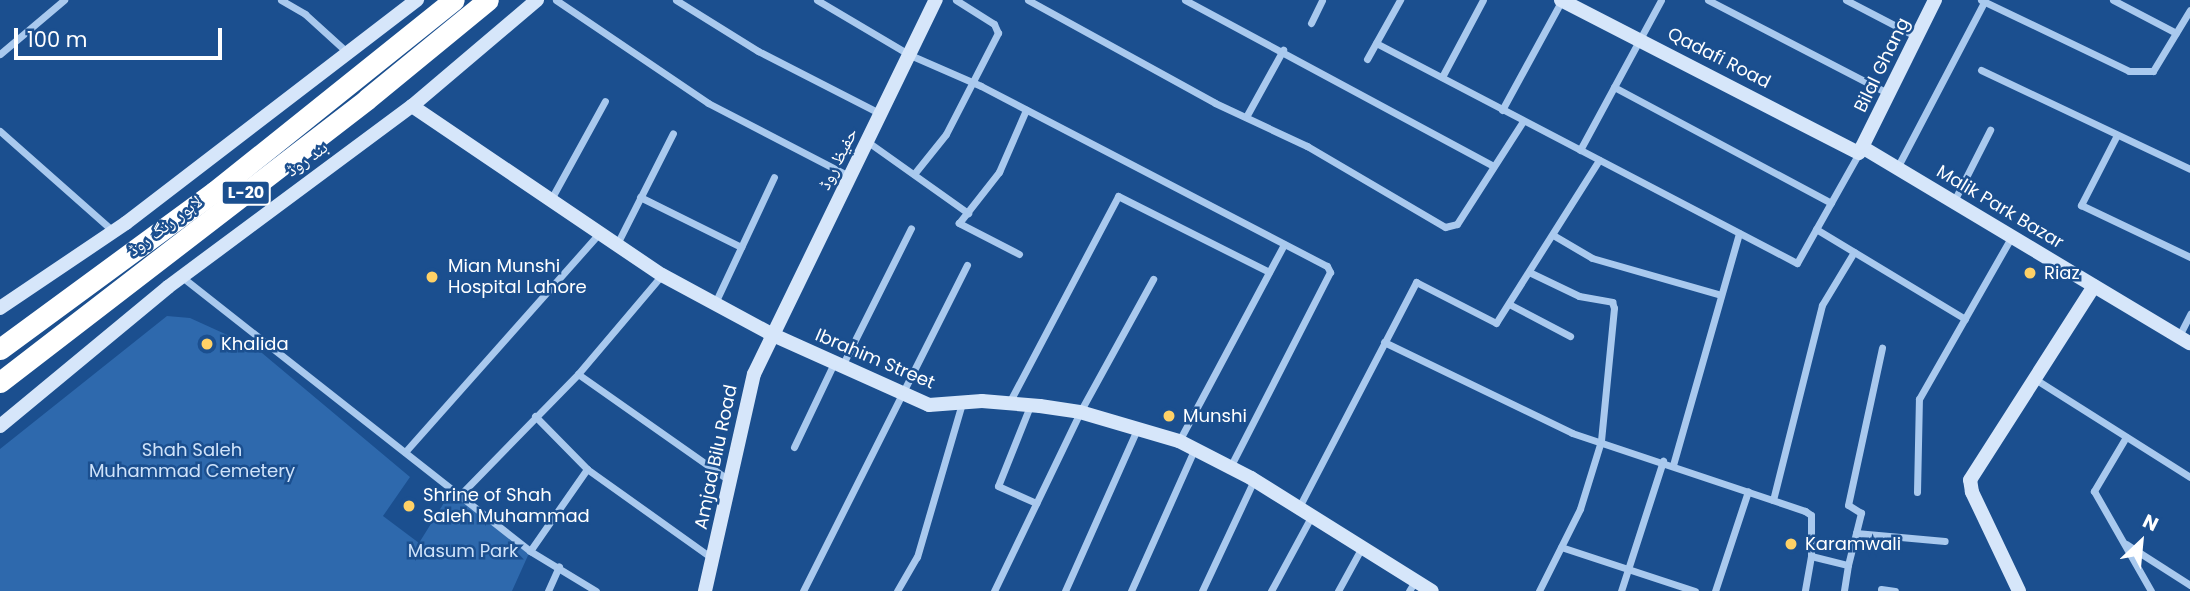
<!DOCTYPE html>
<html>
<head>
<meta charset="utf-8">
<style>
	body { margin:0 }
	#map { position:relative; width:2190px; height:591px; overflow:hidden; background:#1b4f8f; font-family:Poppins,"Noto Naskh Arabic",sans-serif }
	div>[style] { position:absolute }
	[style*='--x'] { left:calc(var(--x)*1px); top:calc(var(--y)*1px); width:calc(var(--w)*1px); rotate:calc(var(--a)*1deg) }
	.green>* { inset:0; background:#2e69ad }
	.street>* { height:7px; margin:-3.5px; padding:0 3.5px; transform-origin:3.5px; border-radius:3.5px; background:#a9c9ee }
	.secondary>* { height:14px; margin:-7px; padding:0 7px; transform-origin:7px; border-radius:7px; background:#d6e6fa }
	.highway>* { height:21px; margin:-10.5px; padding:0 10.5px; transform-origin:10.5px; border-radius:10.5px; background:#fff }
	.dots>* { width:19px; height:19px; translate:-50% -50%; box-sizing:border-box; border:4px solid #1b4f8f; border-radius:50% }
	span { translate:-50% -50%; white-space:nowrap; text-align:center; line-height:1.15; -webkit-text-stroke:5px #1b4f8f; paint-order:stroke }
	.shield-label span { padding:2px 5px; background:#1b4f8f; border:2px solid; border-radius:5px; -webkit-text-stroke-width:0 }
	.shield-label { font-size:16px; color:#fff; font-weight:700 }
	.street-label { font-size:18px; color:#fff }
	.poi-label { font-size:18px; color:#fff }
	.left { translate:0 -50%; text-align:left }
	.park-label { font-size:18px; color:#cfe3fa }
	.north { position:absolute; left:2106px; top:507px; width:70px; height:70px; -webkit-text-stroke:5px #1b4f8f; paint-order:stroke; rotate:26deg; font-size:19px; font-weight:700; line-height:28px; text-align:center; color:#fff }
	.north::after { content:''; display:block; margin:auto; width:24px; height:32px; background:#fff; clip-path:polygon(50% 0,100% 100%,50% 72%,0 100%) }
	.scale { position:absolute; left:14px; top:28px; width:208px; height:32px; box-sizing:border-box; border:4px solid #fff; border-top:0; padding-left:9px; font-size:21px; line-height:24px; white-space:nowrap; color:#fff; -webkit-text-stroke:5px #1b4f8f; paint-order:stroke }
</style>
</head>
<body>
<div id="map">
	<div class="green">
		<div style="clip-path:polygon(167px 316px,190px 318px,256px 348px,410px 477px,383px 516px,419px 543px,452px 490px,530px 551px,512px 591px,0 591px,0 449px)"></div>
	</div>
	<div class="street">
		<div style="--x:281;--y:0;--w:28;--a:30"></div>
		<div style="--x:305;--y:14;--w:59;--a:42.3"></div>
		<div style="--x:556;--y:0;--w:184;--a:34.1"></div>
		<div style="--x:708;--y:103;--w:161;--a:27.4"></div>
		<div style="--x:676;--y:0;--w:97;--a:31.9"></div>
		<div style="--x:758;--y:51;--w:138;--a:27.1"></div>
		<div style="--x:817;--y:0;--w:108;--a:30.6"></div>
		<div style="--x:910;--y:55;--w:77;--a:23.6"></div>
		<div style="--x:981;--y:86;--w:390;--a:27.5"></div>
		<div style="--x:1327;--y:266;--w:7;--a:63"></div>
		<div style="--x:1330;--y:272;--w:219;--a:117.1"></div>
		<div style="--x:1028;--y:0;--w:213;--a:28.8"></div>
		<div style="--x:1215;--y:103;--w:102;--a:25.1"></div>
		<div style="--x:1307;--y:146;--w:160;--a:30.4"></div>
		<div style="--x:1445;--y:227;--w:12;--a:-14"></div>
		<div style="--x:1457;--y:224;--w:122;--a:-57.3"></div>
		<div style="--x:1185;--y:0;--w:350;--a:28.3"></div>
		<div style="--x:1708;--y:0;--w:204;--a:27.4"></div>
		<div style="--x:1846;--y:0;--w:80;--a:27.5"></div>
		<div style="--x:1981;--y:0;--w:164;--a:25.6"></div>
		<div style="--x:2129;--y:71;--w:24;--a:0"></div>
		<div style="--x:2153;--y:71;--w:71;--a:-58.8"></div>
		<div style="--x:2113;--y:0;--w:71;--a:27.6"></div>
		<div style="--x:1311;--y:23;--w:25;--a:-64"></div>
		<div style="--x:1376;--y:43;--w:475;--a:27.6"></div>
		<div style="--x:1797;--y:263;--w:129;--a:-60.6"></div>
		<div style="--x:0;--y:54;--w:84;--a:-40.2"></div>
		<div style="--x:1367;--y:59;--w:68;--a:-60.8"></div>
		<div style="--x:1981;--y:70;--w:231;--a:25.3"></div>
		<div style="--x:1442;--y:77;--w:87;--a:-62"></div>
		<div style="--x:1614;--y:87;--w:246;--a:28.1"></div>
		<div style="--x:1502;--y:110;--w:125;--a:-61.4"></div>
		<div style="--x:1246;--y:117;--w:77;--a:-61.1"></div>
		<div style="--x:0;--y:131;--w:151;--a:41.5"></div>
		<div style="--x:2117;--y:135;--w:79;--a:117.2"></div>
		<div style="--x:2081;--y:205;--w:121;--a:25.5"></div>
		<div style="--x:868;--y:142;--w:123;--a:35.4"></div>
		<div style="--x:1580;--y:150;--w:170;--a:-61.6"></div>
		<div style="--x:1897;--y:168;--w:187;--a:-62.3"></div>
		<div style="--x:914;--y:174;--w:51;--a:-51.3"></div>
		<div style="--x:946;--y:134;--w:114;--a:-62.8"></div>
		<div style="--x:998;--y:33;--w:10;--a:-114"></div>
		<div style="--x:994;--y:24;--w:45;--a:-147.7"></div>
		<div style="--x:640;--y:197;--w:113;--a:26.3"></div>
		<div style="--x:550;--y:201;--w:114;--a:-61.2"></div>
		<div style="--x:1954;--y:201;--w:80;--a:-63.1"></div>
		<div style="--x:1816;--y:229;--w:174;--a:31.1"></div>
		<div style="--x:1553;--y:235;--w:45;--a:30.5"></div>
		<div style="--x:1592;--y:258;--w:134;--a:16"></div>
		<div style="--x:617;--y:244;--w:124;--a:-63.2"></div>
		<div style="--x:1019;--y:254;--w:68;--a:-152.7"></div>
		<div style="--x:959;--y:223;--w:65;--a:-51.9"></div>
		<div style="--x:999;--y:172;--w:68;--a:-66.5"></div>
		<div style="--x:1529;--y:272;--w:55;--a:25.6"></div>
		<div style="--x:1579;--y:296;--w:34;--a:10"></div>
		<div style="--x:1612;--y:302;--w:6;--a:72"></div>
		<div style="--x:1614;--y:308;--w:134;--a:95.6"></div>
		<div style="--x:1601;--y:441;--w:71;--a:107.2"></div>
		<div style="--x:1580;--y:509;--w:92;--a:116.6"></div>
		<div style="--x:182;--y:277;--w:443;--a:38.2"></div>
		<div style="--x:530;--y:551;--w:77;--a:31.2"></div>
		<div style="--x:715;--y:303;--w:139;--a:-64.9"></div>
		<div style="--x:1509;--y:304;--w:69;--a:27.7"></div>
		<div style="--x:2179;--y:336;--w:25;--a:-63"></div>
		<div style="--x:1384;--y:342;--w:209;--a:25.8"></div>
		<div style="--x:1572;--y:433;--w:246;--a:18.5"></div>
		<div style="--x:1805;--y:511;--w:7;--a:34"></div>
		<div style="--x:1811;--y:515;--w:41;--a:90"></div>
		<div style="--x:1811;--y:556;--w:36;--a:100"></div>
		<div style="--x:842;--y:366;--w:154;--a:-63.4"></div>
		<div style="--x:578;--y:374;--w:184;--a:35.1"></div>
		<div style="--x:2035;--y:379;--w:183;--a:32.3"></div>
		<div style="--x:1009;--y:403;--w:234;--a:-62.2"></div>
		<div style="--x:1118;--y:196;--w:169;--a:26.7"></div>
		<div style="--x:1030;--y:406;--w:86;--a:111.8"></div>
		<div style="--x:998;--y:486;--w:42;--a:24.1"></div>
		<div style="--x:535;--y:416;--w:74;--a:45.5"></div>
		<div style="--x:587;--y:469;--w:155;--a:35.5"></div>
		<div style="--x:2126;--y:437;--w:63;--a:120.7"></div>
		<div style="--x:2094;--y:491;--w:115;--a:60.3"></div>
		<div style="--x:1179;--y:441;--w:223;--a:-61.9"></div>
		<div style="--x:794;--y:447;--w:93;--a:-64.5"></div>
		<div style="--x:405;--y:452;--w:294;--a:-48.4"></div>
		<div style="--x:1673;--y:465;--w:241;--a:-74.1"></div>
		<div style="--x:1917;--y:492;--w:93;--a:-88.8"></div>
		<div style="--x:1919;--y:399;--w:188;--a:-60.3"></div>
		<div style="--x:461;--y:494;--w:168;--a:-45.7"></div>
		<div style="--x:578;--y:374;--w:130;--a:-49.7"></div>
		<div style="--x:1773;--y:500;--w:201;--a:-75.9"></div>
		<div style="--x:1822;--y:305;--w:62;--a:-58.9"></div>
		<div style="--x:1298;--y:509;--w:256;--a:-62.5"></div>
		<div style="--x:1416;--y:282;--w:90;--a:27.1"></div>
		<div style="--x:1496;--y:323;--w:193;--a:-57.7"></div>
		<div style="--x:1856;--y:533;--w:89;--a:5.1"></div>
		<div style="--x:2126;--y:544;--w:76;--a:32.6"></div>
		<div style="--x:1561;--y:547;--w:141;--a:18.2"></div>
		<div style="--x:530;--y:551;--w:100;--a:-55.2"></div>
		<div style="--x:1811;--y:556;--w:38;--a:14"></div>
		<div style="--x:1848;--y:565;--w:26;--a:99"></div>
		<div style="--x:1848;--y:565;--w:54;--a:-76"></div>
		<div style="--x:1861;--y:513;--w:15;--a:-148"></div>
		<div style="--x:1848;--y:505;--w:161;--a:-77.8"></div>
		<div style="--x:1881;--y:589;--w:14;--a:8"></div>
		<div style="--x:548;--y:591;--w:27;--a:-66"></div>
		<div style="--x:803;--y:591;--w:365;--a:-63.3"></div>
		<div style="--x:897;--y:591;--w:39;--a:-60"></div>
		<div style="--x:917;--y:557;--w:160;--a:-73.7"></div>
		<div style="--x:994;--y:591;--w:199;--a:-64.3"></div>
		<div style="--x:1080;--y:412;--w:152;--a:-61.2"></div>
		<div style="--x:1065;--y:591;--w:177;--a:-66"></div>
		<div style="--x:1131;--y:591;--w:154;--a:-65.9"></div>
		<div style="--x:1202;--y:591;--w:123;--a:-64.9"></div>
		<div style="--x:1271;--y:591;--w:84;--a:-61.6"></div>
		<div style="--x:1338;--y:591;--w:48;--a:-61.3"></div>
		<div style="--x:1409;--y:591;--w:12;--a:-59"></div>
		<div style="--x:1621;--y:591;--w:137;--a:-72.1"></div>
		<div style="--x:1715;--y:591;--w:105;--a:-71.7"></div>
	</div>
	<div class="secondary">
		<div style="--x:1561;--y:0;--w:335;--a:27.2"></div>
		<div style="--x:1935;--y:0;--w:164;--a:116.4"></div>
		<div style="--x:1862;--y:147;--w:382;--a:30.9"></div>
		<div style="--x:412;--y:106;--w:302;--a:34.1"></div>
		<div style="--x:662;--y:275;--w:124;--a:28.4"></div>
		<div style="--x:771;--y:334;--w:173;--a:24.2"></div>
		<div style="--x:929;--y:405;--w:53;--a:-4.3"></div>
		<div style="--x:982;--y:401;--w:58;--a:4.9"></div>
		<div style="--x:1040;--y:406;--w:40;--a:8.5"></div>
		<div style="--x:1080;--y:412;--w:103;--a:16.3"></div>
		<div style="--x:1179;--y:441;--w:81;--a:27.2"></div>
		<div style="--x:1251;--y:478;--w:213;--a:32"></div>
		<div style="--x:0;--y:308;--w:152;--a:-34"></div>
		<div style="--x:126;--y:223;--w:367;--a:-37.5"></div>
		<div style="--x:0;--y:426;--w:218;--a:-39.6"></div>
		<div style="--x:168;--y:287;--w:304;--a:-36.6"></div>
		<div style="--x:412;--y:106;--w:164;--a:-40.3"></div>
		<div style="--x:705;--y:591;--w:222;--a:-77.3"></div>
		<div style="--x:754;--y:374;--w:416;--a:-64.1"></div>
		<div style="--x:2019;--y:591;--w:110;--a:-115.4"></div>
		<div style="--x:1972;--y:492;--w:12;--a:-99"></div>
		<div style="--x:1970;--y:480;--w:230;--a:-57.4"></div>
	</div>
	<div class="highway">
		<div style="--x:0;--y:349;--w:265;--a:-36.3"></div>
		<div style="--x:214;--y:192;--w:307;--a:-38.7"></div>
		<div style="--x:0;--y:382;--w:463;--a:-37.6"></div>
		<div style="--x:367;--y:99;--w:156;--a:-39.3"></div>
	</div>
	<div class="dots">
		<div style="left:2030px;top:273px;background:#ffd166"></div>
		<div style="left:432px;top:277px;background:#ffd166"></div>
		<div style="left:207px;top:344px;background:#ffd166"></div>
		<div style="left:1169px;top:416px;background:#ffd166"></div>
		<div style="left:409px;top:506px;background:#ffd166"></div>
		<div style="left:1791px;top:544px;background:#ffd166"></div>
	</div>
	<div class="shield-label">
		<span style="left:246px;top:193px">L-20</span>
	</div>
	<div class="street-label">
		<span style="left:1719px;top:58px;rotate:27deg">Qadafi Road</span>
		<span style="left:1882px;top:65px;rotate:-64deg">Bilal Ghang</span>
		<span style="left:307px;top:159px;rotate:-36deg">بند روڈ</span>
		<span style="left:838px;top:159px;rotate:-64deg">حفیظ روڈ</span>
		<span style="left:2000px;top:207px;rotate:31deg">Malik Park Bazar</span>
		<span style="left:165px;top:226px;rotate:-37deg">لاہور رنگ روڈ</span>
		<span style="left:875px;top:359px;rotate:23deg">Ibrahim Street</span>
		<span style="left:716px;top:457px;rotate:-78deg">Amjad Bilu Road</span>
	</div>
	<div class="poi-label">
		<span class="left" style="left:448px;top:277px">Mian Munshi<br>Hospital Lahore</span>
		<span class="left" style="left:2044px;top:273px">Riaz</span>
		<span class="left" style="left:221px;top:344px">Khalida</span>
		<span class="left" style="left:1183px;top:416px">Munshi</span>
		<span class="left" style="left:423px;top:506px">Shrine of Shah<br>Saleh Muhammad</span>
		<span class="left" style="left:1805px;top:544px">Karamwali</span>
	</div>
	<div class="park-label">
		<span style="left:192px;top:461px">Shah Saleh<br>Muhammad Cemetery</span>
		<span style="left:463px;top:551px">Masum Park</span>
	</div>
	<div class="north">N</div>
	<div class="scale">100 m</div>
</div>
</body>
</html>
